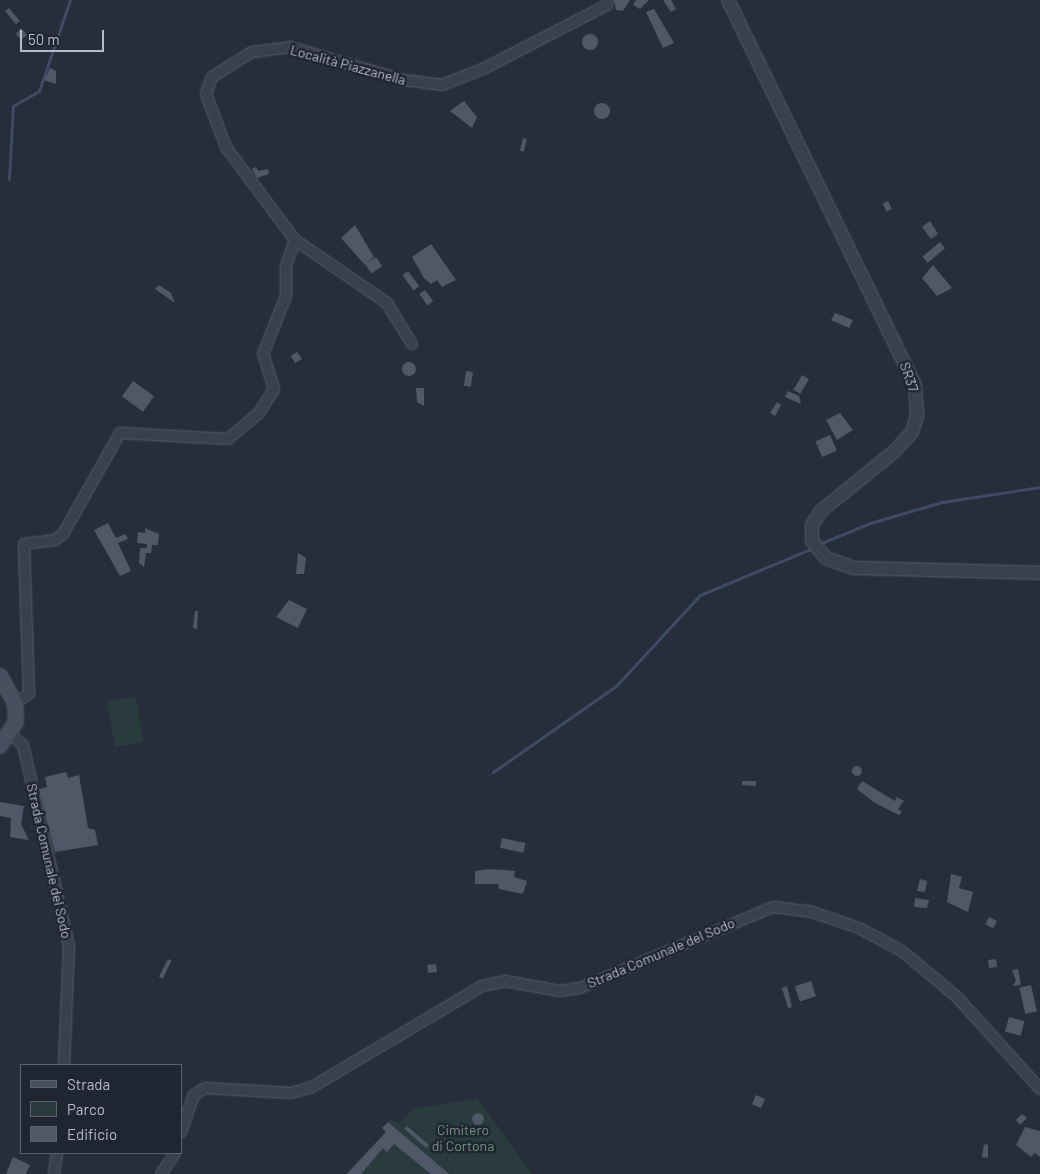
<!DOCTYPE html>
<html>
<head>
<meta charset="utf-8">
<style>
	body { margin:0 }
	#map { position:relative; width:1040px; height:1174px; overflow:hidden; background:#272e3b; font-family:Barlow,sans-serif }
	div>[style] { position:absolute }
	[style*='--x'] { left:calc(var(--x)*1px); top:calc(var(--y)*1px); width:calc(var(--w)*1px); rotate:calc(var(--a)*1deg) }
	.green>* { inset:0; background:#2a3b3d; transform-origin:0 0 }
	.stream>* { height:3px; margin:-1.5px; padding:0 1.5px; transform-origin:1.5px; border-radius:1.5px; background:#3e4b62 }
	.building>* { inset:0; background:#505867; transform-origin:0 0 }
	.round { border-radius:50% }
	.roads { filter:drop-shadow(0 0 1px #585e6a) drop-shadow(0 0 1px #585e6a) }
	.minor>* { height:10px; margin:-5px; padding:0 5px; transform-origin:5px; border-radius:5px; background:#3a404c }
	.tertiary>* { height:12px; margin:-6px; padding:0 6px; transform-origin:6px; border-radius:6px; background:#3a404c }
	.secondary>* { height:14px; margin:-7px; padding:0 7px; transform-origin:7px; border-radius:7px; background:#494f5e }
	span { translate:-50% -50%; white-space:nowrap; text-align:center; line-height:1.15; -webkit-text-stroke:5px #1f2531; paint-order:stroke }
	.street-label { font-size:14px; color:#b6bbc7 }
	.park-label { font-size:14px; color:#70957b }
	.legend { position:absolute; left:20px; top:1064px; width:162px; height:90px; box-sizing:border-box; background:#1f2531; border:1px solid #5b616d; margin:0; padding:6px 9px; list-style:none; font-size:15px; color:#b6bbc7 }
	.legend li { display:flex; align-items:center; gap:10px; height:25px }
	.legend b { width:25px; border:1px solid #5b616d }
	.scale { position:absolute; left:20px; top:30px; width:84px; height:22px; box-sizing:border-box; border:2px solid #b6bbc7; border-top:0; padding-left:6px; font-size:15px; line-height:18px; white-space:nowrap; color:#b6bbc7; -webkit-text-stroke:4px #1f2531; paint-order:stroke }
</style>
</head>
<body>
<div id="map">
	<div class="green">
		<div style="left:136px;top:697px;width:46px;height:29px;rotate:81deg"></div>
		<div style="clip-path:polygon(477px 1098px,532px 1174px,345px 1174px,391px 1127px,387px 1123px,391px 1118px,398px 1124px,413px 1109px)"></div>
	</div>
	<div class="stream">
		<div style="--x:9;--y:179;--w:73;--a:-86.9"></div>
		<div style="--x:13;--y:106;--w:30;--a:-30"></div>
		<div style="--x:39;--y:91;--w:96;--a:-71.2"></div>
		<div style="--x:819;--y:544;--w:55;--a:-22.4"></div>
		<div style="--x:870;--y:523;--w:75;--a:-16.3"></div>
		<div style="--x:942;--y:502;--w:99;--a:-8.7"></div>
		<div style="--x:493;--y:772;--w:150;--a:-35"></div>
		<div style="--x:616;--y:686;--w:124;--a:-47.3"></div>
		<div style="--x:700;--y:595;--w:122;--a:-22.6"></div>
	</div>
	<div class="building">
		<div style="clip-path:polygon(614px 0,630px 0,623px 11px,616px 10px)"></div>
		<div style="clip-path:polygon(636px 0,649px 0,640px 9px,633px 5px)"></div>
		<div style="clip-path:polygon(663px 0,671px 0,676px 9px,671px 12px)"></div>
		<div style="left:9px;top:8px;width:17px;height:5px;rotate:50deg"></div>
		<div style="clip-path:polygon(654px 9px,674px 43px,663px 48px,646px 12px)"></div>
		<div style="clip-path:polygon(21px 28px,27px 35px,21px 40px,16px 34px)"></div>
		<div class="round" style="left:582px;top:34px;width:16px;height:16px"></div>
		<div style="clip-path:polygon(50px 68px,56px 71px,56px 84px,44px 80px)"></div>
		<div style="clip-path:polygon(464px 101px,477px 117px,472px 128px,450px 111px)"></div>
		<div class="round" style="left:594px;top:103px;width:16px;height:16px"></div>
		<div style="left:523px;top:138px;width:4px;height:13px;rotate:14deg"></div>
		<div style="clip-path:polygon(256px 167px,258px 171px,268px 169px,269px 174px,257px 178px,252px 169px)"></div>
		<div style="left:888px;top:201px;width:9px;height:6px;rotate:63deg"></div>
		<div style="clip-path:polygon(930px 221px,938px 234px,931px 239px,922px 227px)"></div>
		<div style="clip-path:polygon(355px 225px,374px 257px,365px 265px,341px 238px)"></div>
		<div style="left:940px;top:242px;width:8px;height:23px;rotate:50deg"></div>
		<div style="clip-path:polygon(431px 244px,456px 280px,442px 287px,437px 280px,431px 284px,424px 278px,412px 257px)"></div>
		<div style="left:376px;top:257px;width:11px;height:13px;rotate:56deg"></div>
		<div style="clip-path:polygon(933px 265px,952px 288px,937px 296px,922px 278px)"></div>
		<div style="left:408px;top:271px;width:19px;height:7px;rotate:54deg"></div>
		<div style="clip-path:polygon(159px 285px,171px 293px,175px 303px,155px 289px)"></div>
		<div style="left:425px;top:290px;width:14px;height:7px;rotate:54deg"></div>
		<div style="clip-path:polygon(835px 313px,853px 320px,849px 328px,831px 320px)"></div>
		<div style="clip-path:polygon(297px 352px,302px 359px,295px 363px,291px 356px)"></div>
		<div class="round" style="left:402px;top:362px;width:14px;height:14px"></div>
		<div style="left:466px;top:371px;width:7px;height:15px;rotate:8deg"></div>
		<div style="left:802px;top:375px;width:8px;height:17px;rotate:30deg"></div>
		<div style="left:133px;top:381px;width:26px;height:19px;rotate:36deg"></div>
		<div style="clip-path:polygon(416px 388px,424px 388px,424px 406px,417px 402px)"></div>
		<div style="clip-path:polygon(788px 391px,799px 396px,801px 404px,785px 397px)"></div>
		<div style="clip-path:polygon(777px 402px,781px 405px,775px 416px,770px 413px)"></div>
		<div style="clip-path:polygon(840px 413px,853px 430px,837px 440px,826px 420px)"></div>
		<div style="left:830px;top:435px;width:17px;height:16px;rotate:66deg"></div>
		<div style="clip-path:polygon(108px 523px,116px 538px,125px 534px,128px 539px,118px 543px,131px 571px,120px 576px,94px 530px)"></div>
		<div style="clip-path:polygon(145px 528px,159px 534px,158px 545px,152px 545px,151px 553px,146px 553px,144px 567px,139px 563px,140px 548px,147px 548px,147px 544px,137px 543px,138px 532px,145px 533px)"></div>
		<div style="clip-path:polygon(298px 553px,306px 558px,304px 574px,296px 574px)"></div>
		<div style="clip-path:polygon(289px 600px,307px 609px,298px 628px,276px 617px)"></div>
		<div style="clip-path:polygon(195px 611px,198px 611px,197px 629px,193px 628px)"></div>
		<div class="round" style="left:852px;top:766px;width:10px;height:10px"></div>
		<div style="clip-path:polygon(66px 772px,68px 778px,79px 775px,88px 828px,95px 830px,98px 845px,55px 852px,39px 789px,47px 787px,45px 777px)"></div>
		<div style="clip-path:polygon(742px 781px,756px 781px,756px 786px,742px 785px)"></div>
		<div style="clip-path:polygon(862px 781px,895px 801px,897px 797px,904px 801px,898px 809px,902px 812px,899px 815px,875px 803px,857px 789px)"></div>
		<div style="clip-path:polygon(0 802px,24px 806px,21px 824px,29px 840px,10px 837px,11px 818px,0 816px)"></div>
		<div style="left:502px;top:838px;width:24px;height:10px;rotate:12deg"></div>
		<div style="clip-path:polygon(490px 869px,515px 871px,514px 877px,527px 881px,523px 894px,499px 889px,498px 884px,475px 884px,475px 871px)"></div>
		<div style="clip-path:polygon(951px 874px,962px 877px,959px 888px,973px 892px,968px 912px,947px 902px)"></div>
		<div style="clip-path:polygon(920px 879px,927px 881px,925px 892px,917px 891px)"></div>
		<div style="clip-path:polygon(915px 898px,929px 900px,927px 908px,914px 907px)"></div>
		<div style="left:989px;top:917px;width:9px;height:8px;rotate:27deg"></div>
		<div style="left:168px;top:959px;width:4px;height:20px;rotate:27deg"></div>
		<div style="left:996px;top:959px;width:8px;height:8px;rotate:83deg"></div>
		<div style="left:436px;top:964px;width:8px;height:9px;rotate:83deg"></div>
		<div style="clip-path:polygon(1018px 969px,1021px 985px,1012px 986px,1016px 981px,1012px 970px)"></div>
		<div style="left:811px;top:981px;width:16px;height:17px;rotate:72deg"></div>
		<div style="left:1031px;top:985px;width:27px;height:12px;rotate:77deg"></div>
		<div style="clip-path:polygon(787px 986px,792px 1007px,788px 1008px,782px 988px)"></div>
		<div style="left:1009px;top:1017px;width:16px;height:15px;rotate:15deg"></div>
		<div style="left:756px;top:1095px;width:10px;height:10px;rotate:24deg"></div>
		<div class="round" style="left:472px;top:1113px;width:12px;height:12px"></div>
		<div style="clip-path:polygon(1022px 1114px,1027px 1118px,1020px 1125px,1016px 1120px)"></div>
		<div style="clip-path:polygon(388px 1122px,395px 1128px,449px 1174px,431px 1174px,394px 1144px,387px 1152px,383px 1148px,361px 1174px,347px 1174px,386px 1132px,382px 1128px)"></div>
		<div style="left:407px;top:1126px;width:29px;height:4px;rotate:41deg"></div>
		<div style="clip-path:polygon(1025px 1127px,1040px 1131px,1040px 1157px,1035px 1153px,1031px 1157px,1016px 1145px)"></div>
		<div style="clip-path:polygon(984px 1144px,988px 1145px,988px 1158px,982px 1157px)"></div>
		<div style="clip-path:polygon(13px 1157px,30px 1165px,26px 1174px,6px 1174px)"></div>
	</div>
	<div class="roads">
		<div class="minor">
			<div style="--x:412;--y:344;--w:48;--a:-121.4"></div>
			<div style="--x:387;--y:303;--w:112;--a:-145.6"></div>
			<div style="--x:295;--y:240;--w:116;--a:-126.6"></div>
			<div style="--x:226;--y:147;--w:57;--a:-110.7"></div>
			<div style="--x:206;--y:94;--w:18;--a:-71"></div>
			<div style="--x:212;--y:77;--w:47;--a:-32"></div>
			<div style="--x:252;--y:52;--w:38;--a:-7"></div>
			<div style="--x:290;--y:47;--w:118;--a:16.3"></div>
			<div style="--x:403;--y:80;--w:39;--a:7"></div>
			<div style="--x:442;--y:85;--w:46;--a:-21.6"></div>
			<div style="--x:485;--y:68;--w:137;--a:-27.3"></div>
			<div style="--x:607;--y:5;--w:5;--a:-79"></div>
			<div style="--x:15;--y:703;--w:17;--a:-33"></div>
			<div style="--x:29;--y:694;--w:150;--a:-91.9"></div>
			<div style="--x:24;--y:544;--w:31;--a:-7"></div>
			<div style="--x:55;--y:540;--w:10;--a:-37"></div>
			<div style="--x:63;--y:534;--w:116;--a:-60.6"></div>
			<div style="--x:120;--y:433;--w:108;--a:3.2"></div>
			<div style="--x:228;--y:439;--w:40;--a:-40"></div>
			<div style="--x:259;--y:413;--w:28;--a:-58"></div>
			<div style="--x:274;--y:389;--w:37;--a:-107"></div>
			<div style="--x:263;--y:354;--w:62;--a:-68.4"></div>
			<div style="--x:286;--y:296;--w:30;--a:-90"></div>
			<div style="--x:286;--y:266;--w:28;--a:-71"></div>
			<div style="--x:3;--y:736;--w:8;--a:-7"></div>
			<div style="--x:11;--y:735;--w:16;--a:40"></div>
			<div style="--x:23;--y:745;--w:206;--a:77.1"></div>
			<div style="--x:69;--y:946;--w:119;--a:92.4"></div>
			<div style="--x:181;--y:1132;--w:39;--a:-71"></div>
			<div style="--x:194;--y:1095;--w:13;--a:-32"></div>
			<div style="--x:205;--y:1088;--w:86;--a:3.3"></div>
			<div style="--x:291;--y:1093;--w:22;--a:-16"></div>
			<div style="--x:312;--y:1087;--w:198;--a:-30.7"></div>
			<div style="--x:482;--y:986;--w:24;--a:-12"></div>
			<div style="--x:505;--y:981;--w:56;--a:10.3"></div>
			<div style="--x:560;--y:991;--w:20;--a:-9"></div>
			<div style="--x:580;--y:988;--w:209;--a:-22.8"></div>
			<div style="--x:773;--y:907;--w:39;--a:7"></div>
			<div style="--x:812;--y:912;--w:50;--a:18.8"></div>
			<div style="--x:859;--y:928;--w:49;--a:28.1"></div>
			<div style="--x:902;--y:951;--w:72;--a:39.9"></div>
			<div style="--x:957;--y:997;--w:124;--a:47.9"></div>
			<div style="--x:54;--y:1174;--w:21;--a:-82"></div>
			<div style="--x:161;--y:1174;--w:25;--a:-56"></div>
		</div>
		<div class="tertiary">
			<div style="--x:728;--y:0;--w:428;--a:64.1"></div>
			<div style="--x:915;--y:385;--w:31;--a:86"></div>
			<div style="--x:917;--y:416;--w:17;--a:107"></div>
			<div style="--x:912;--y:432;--w:25;--a:132"></div>
			<div style="--x:895;--y:451;--w:95;--a:141"></div>
			<div style="--x:821;--y:511;--w:17;--a:123"></div>
			<div style="--x:812;--y:525;--w:16;--a:90"></div>
			<div style="--x:812;--y:541;--w:22;--a:51"></div>
			<div style="--x:826;--y:558;--w:29;--a:20"></div>
			<div style="--x:853;--y:568;--w:187;--a:1.5"></div>
		</div>
		<div class="secondary">
			<div style="--x:0;--y:676;--w:31;--a:61"></div>
			<div style="--x:15;--y:703;--w:19;--a:87"></div>
			<div style="--x:16;--y:722;--w:29;--a:124"></div>
		</div>
	</div>
	<div class="street-label">
		<span style="left:348px;top:65px;rotate:15deg">Località Piazzanella</span>
		<span style="left:909px;top:377px;rotate:71deg">SR37</span>
		<span style="left:49px;top:861px;rotate:77deg">Strada Comunale del Sodo</span>
		<span style="left:661px;top:953px;rotate:-23deg">Strada Comunale del Sodo</span>
	</div>
	<div class="park-label">
		<span style="left:463px;top:1138px">Cimitero<br>di Cortona</span>
	</div>
	<ul class="legend">
	<li><b style="height:6px;background:#494f5e"></b>Strada</li>
	<li><b style="height:14px;background:#2a3b3d"></b>Parco</li>
	<li><b style="height:14px;background:#505867"></b>Edificio</li>
	</ul>
	<div class="scale">50 m</div>
</div>
</body>
</html>
